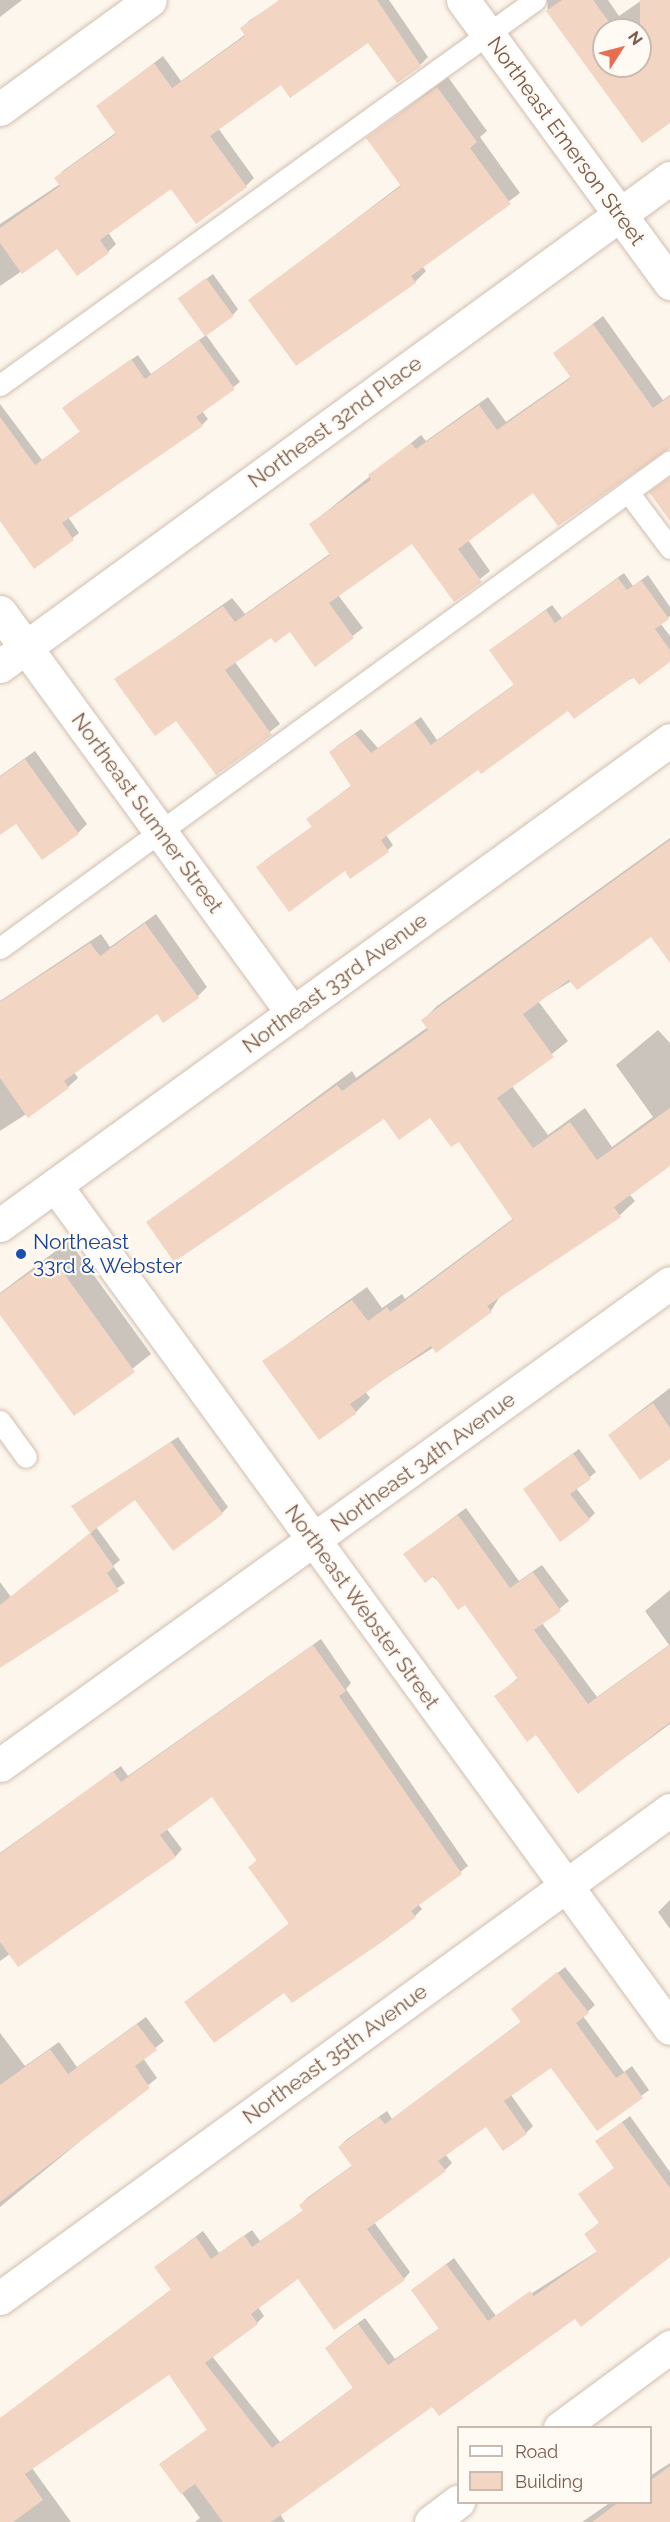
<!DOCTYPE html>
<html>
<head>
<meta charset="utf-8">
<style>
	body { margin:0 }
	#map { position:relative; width:670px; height:2522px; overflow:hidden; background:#fdf6ec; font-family:Raleway,sans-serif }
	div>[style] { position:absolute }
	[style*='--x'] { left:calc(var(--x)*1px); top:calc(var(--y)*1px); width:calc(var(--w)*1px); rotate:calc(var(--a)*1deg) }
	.shadow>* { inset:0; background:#0003 }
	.building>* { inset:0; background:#f3d5c3; transform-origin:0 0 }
	.roads { filter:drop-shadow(0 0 2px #d1beb0) drop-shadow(0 0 2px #d1beb0) }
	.lane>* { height:21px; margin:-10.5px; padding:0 10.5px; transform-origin:10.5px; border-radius:10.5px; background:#fff }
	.street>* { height:33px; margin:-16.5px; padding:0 16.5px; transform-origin:16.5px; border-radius:16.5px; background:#fff }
	.secondary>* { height:33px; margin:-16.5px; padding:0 16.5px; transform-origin:16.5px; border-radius:16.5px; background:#fff }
	.dots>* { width:16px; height:16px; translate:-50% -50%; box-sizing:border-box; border:3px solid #fffaf3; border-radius:50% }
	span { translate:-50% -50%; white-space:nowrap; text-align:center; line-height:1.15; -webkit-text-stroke:4.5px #fffaf3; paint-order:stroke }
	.street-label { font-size:21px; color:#7a5c4d }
	.transit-label { font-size:21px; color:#164399 }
	.left { translate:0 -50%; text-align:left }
	.legend { position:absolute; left:457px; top:2426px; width:195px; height:78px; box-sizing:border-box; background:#fffaf3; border:2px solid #cabbb1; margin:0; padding:8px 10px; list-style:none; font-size:18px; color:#7a5c4d }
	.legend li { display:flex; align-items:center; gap:12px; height:30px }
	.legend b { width:30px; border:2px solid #cabbb1 }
	.north { position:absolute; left:592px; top:18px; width:60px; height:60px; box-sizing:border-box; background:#fffaf3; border:2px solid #cabbb1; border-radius:50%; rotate:54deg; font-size:16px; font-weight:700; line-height:24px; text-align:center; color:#7a5c4d }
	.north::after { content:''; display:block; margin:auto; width:21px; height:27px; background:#e76f51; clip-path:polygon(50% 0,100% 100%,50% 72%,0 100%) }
</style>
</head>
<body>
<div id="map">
	<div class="shadow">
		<div style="clip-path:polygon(0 0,22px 0,0 17px)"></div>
		<div style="clip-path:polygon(281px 0,389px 0,428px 57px,420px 65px,368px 41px,281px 83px,218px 128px,254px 178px,246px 186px,171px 187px,108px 232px,116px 244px,108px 252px,57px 247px,0 286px,0 224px,60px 184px,56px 178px,64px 170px,117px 132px,98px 106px,163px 56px,181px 81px,246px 34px,242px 28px,250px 20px)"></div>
		<div style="clip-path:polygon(evenodd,547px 0,608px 0,619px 16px,642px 0,670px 0,670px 121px,642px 141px,548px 11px,547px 0,604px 30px,640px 30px,640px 66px,604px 66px,604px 30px)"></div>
		<div style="clip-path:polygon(448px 77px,487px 131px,480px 137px,520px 193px,422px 266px,426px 271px,415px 282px,296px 364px,250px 300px,402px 184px,368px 138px)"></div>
		<div style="clip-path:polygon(213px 274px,238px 309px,233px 315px,186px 293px)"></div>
		<div style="clip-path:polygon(603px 316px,663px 400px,670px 395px,670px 448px,533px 491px,468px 540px,490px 571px,454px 600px,412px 542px,338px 595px,363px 628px,315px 665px,290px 630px,271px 636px,235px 662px,280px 724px,216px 773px,177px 718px,116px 680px,232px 598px,245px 614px,331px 553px,311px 524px,421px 435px,426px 441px,488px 397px,506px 422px,572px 376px,555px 353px)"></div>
		<div style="clip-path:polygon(206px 335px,240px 382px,202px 411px,208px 419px,202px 425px,68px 517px,79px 533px,35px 567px,0 518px,0 404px,42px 460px,81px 431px,64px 408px,70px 402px,138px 355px,151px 374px)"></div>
		<div style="clip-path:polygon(624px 573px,633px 586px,648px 575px,670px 607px,670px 616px,660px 623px,670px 636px,670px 660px,569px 709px,478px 768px,386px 835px,393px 845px,388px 850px,345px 869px,264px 861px,313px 826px,308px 819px,352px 785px,331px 752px,337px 746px,361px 729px,378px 748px,421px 717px,437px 740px,515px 684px,497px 645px,552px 605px,562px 618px)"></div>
		<div style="clip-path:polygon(35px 751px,87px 824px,78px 833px,16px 822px,0 834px,0 776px)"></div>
		<div style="clip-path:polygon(670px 838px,670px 922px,538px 1001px,568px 1041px,512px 1086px,548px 1135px,585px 1108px,612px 1147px,653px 1117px,616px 1065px,658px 1030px,670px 1043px,670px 1164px,630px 1195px,635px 1201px,620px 1215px,502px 1293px,491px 1311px,365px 1391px,370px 1398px,356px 1412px,264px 1361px,367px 1287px,382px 1308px,402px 1294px,405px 1299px,514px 1218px,459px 1140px,430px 1116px,384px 1117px,148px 1223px,352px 1071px,356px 1078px,428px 1027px,423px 1020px,437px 1006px)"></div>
		<div style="clip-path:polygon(156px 914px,207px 987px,198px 996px,157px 1012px,74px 1072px,78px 1078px,68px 1087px,0 1131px,0 1001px,101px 934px,110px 947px)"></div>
		<div style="clip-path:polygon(69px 1241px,151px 1354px,75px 1414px,0 1313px,0 1293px)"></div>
		<div style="clip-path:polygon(670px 1388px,670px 1457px,610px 1435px,618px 1428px)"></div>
		<div style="clip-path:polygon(178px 1437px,228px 1507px,222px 1513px,136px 1497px,96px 1527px,120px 1560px,113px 1566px,125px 1583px,0 1667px,0 1582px,11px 1597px,92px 1532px,73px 1506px)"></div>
		<div style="clip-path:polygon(579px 1449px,596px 1472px,576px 1488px,595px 1513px,589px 1519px,525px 1489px)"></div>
		<div style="clip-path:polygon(466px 1508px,519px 1581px,542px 1565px,569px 1601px,542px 1623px,597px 1697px,669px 1645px,645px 1611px,670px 1590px,670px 1724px,578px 1792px,536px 1733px,496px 1697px,519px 1677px,465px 1603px,405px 1554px)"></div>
		<div style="clip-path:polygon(321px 1639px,351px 1683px,346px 1689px,468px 1866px,418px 1904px,422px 1909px,415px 1916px,285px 1991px,186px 2002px,290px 1923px,250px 1867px,258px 1859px,212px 1795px,166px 1828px,182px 1849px,176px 1856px,18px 1965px,10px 1954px,0 1961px,0 1853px,121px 1766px,128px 1776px)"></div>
		<div style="clip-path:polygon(670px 1900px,670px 1929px,658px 1912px)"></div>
		<div style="clip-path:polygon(565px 1967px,595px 2005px,583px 2016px,624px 2072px,632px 2066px,649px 2090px,598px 2129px,552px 2066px,511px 2095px,533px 2126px,526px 2133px,486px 2125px,445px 2154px,452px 2163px,445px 2170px,374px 2222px,410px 2272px,404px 2279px,299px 2277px,258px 2307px,264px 2316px,257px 2323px,212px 2356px,280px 2442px,354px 2387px,327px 2348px,334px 2341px,365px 2318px,395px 2359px,440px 2328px,413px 2290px,454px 2258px,496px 2316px,598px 2251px,586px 2234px,600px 2222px,615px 2167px,597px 2141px,630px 2116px,670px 2172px,670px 2251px,433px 2405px,280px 2514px,285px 2522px,195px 2522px,200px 2518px,161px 2464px,208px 2429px,169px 2373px,32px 2468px,71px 2522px,0 2522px,0 2431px,33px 2394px,172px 2289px,163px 2261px,203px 2231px,219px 2253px,252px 2230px,260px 2241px,304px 2210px,301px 2205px,307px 2198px,353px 2165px,339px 2147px,346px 2140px,387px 2111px,392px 2119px,522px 2021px,513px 2009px)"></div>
		<div style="clip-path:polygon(146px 2017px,164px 2041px,143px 2058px,157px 2078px,0 2207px,0 2033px,25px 2066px,59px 2042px,77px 2067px)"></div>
		<div style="clip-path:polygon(670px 2463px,670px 2522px,582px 2522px,611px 2502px,650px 2502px,650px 2476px)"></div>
	</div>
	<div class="building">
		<div style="clip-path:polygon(279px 0,377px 0,421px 66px,397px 83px,368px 43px,290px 98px,281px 85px,210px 136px,247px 187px,196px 224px,171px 189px,100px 240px,109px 253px,77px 276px,57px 249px,22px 274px,0 243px,0 228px,60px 186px,54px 178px,116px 134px,96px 106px,154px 63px,172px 88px,245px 36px,240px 28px)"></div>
		<div style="clip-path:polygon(562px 0,593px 0,615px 30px,604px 30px,604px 66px,640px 66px,640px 0,670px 0,670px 123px,642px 143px,546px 11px)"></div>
		<div style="clip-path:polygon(437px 87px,477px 142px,470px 148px,511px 204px,411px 276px,416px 283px,296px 366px,248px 300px,401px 186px,366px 138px)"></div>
		<div style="left:206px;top:278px;width:47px;height:35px;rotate:54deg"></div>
		<div style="clip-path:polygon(593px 324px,653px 408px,670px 396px,670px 448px,558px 526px,533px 493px,458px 549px,482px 582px,454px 602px,412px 544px,329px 603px,354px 638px,315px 667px,290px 632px,275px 643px,271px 638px,225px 670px,272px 735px,216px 775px,176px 721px,155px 736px,114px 679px,223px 606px,235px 622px,330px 555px,309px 524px,371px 480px,368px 475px,411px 443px,416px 449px,479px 405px,497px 430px,571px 378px,553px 353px)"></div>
		<div style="clip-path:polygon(199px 340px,235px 389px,196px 417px,203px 426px,62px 523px,74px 540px,34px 569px,0 521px,0 417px,35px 465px,80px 432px,62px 408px,131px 359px,145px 379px)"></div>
		<div style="clip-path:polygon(670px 477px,670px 521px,649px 492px)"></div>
		<div style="clip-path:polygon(618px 578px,627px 590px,641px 580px,669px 619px,655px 629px,670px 650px,670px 662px,639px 685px,633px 677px,574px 719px,568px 711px,481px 774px,478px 770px,381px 840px,389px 852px,350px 879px,345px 871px,289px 912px,256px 867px,312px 827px,306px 819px,351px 786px,329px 752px,355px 734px,371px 753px,414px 722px,431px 745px,514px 685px,489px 650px,546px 610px,555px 623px)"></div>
		<div style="clip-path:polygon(25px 759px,79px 834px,42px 860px,16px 824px,0 835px,0 777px)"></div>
		<div style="clip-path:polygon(670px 840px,670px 963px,651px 937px,577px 990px,569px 980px,523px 1014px,554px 1057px,497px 1098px,533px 1148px,570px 1122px,597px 1160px,670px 1108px,670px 1166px,614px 1207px,621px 1217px,487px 1306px,492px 1312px,436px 1353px,431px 1346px,350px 1404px,357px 1413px,319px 1440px,262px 1361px,352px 1300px,368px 1321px,387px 1307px,390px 1312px,513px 1220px,459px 1142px,451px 1147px,430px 1118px,399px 1140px,384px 1119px,174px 1262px,146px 1222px,337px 1085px,342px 1091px,428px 1030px,421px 1020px)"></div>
		<div style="clip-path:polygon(145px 923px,199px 998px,163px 1023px,157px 1014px,64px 1081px,69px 1088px,28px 1118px,0 1078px,0 1002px,90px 943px,100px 956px)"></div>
		<div style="clip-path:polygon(52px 1257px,135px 1372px,74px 1416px,0 1315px,0 1294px)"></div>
		<div style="clip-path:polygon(653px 1403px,670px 1428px,670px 1459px,640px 1480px,608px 1435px)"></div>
		<div style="clip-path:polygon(171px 1442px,223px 1514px,173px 1551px,135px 1500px,90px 1533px,71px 1506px)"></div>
		<div style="clip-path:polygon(573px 1453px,591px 1479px,570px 1494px,590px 1520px,560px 1542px,523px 1489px)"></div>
		<div style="clip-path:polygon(458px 1515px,510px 1588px,533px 1572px,561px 1611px,534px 1630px,588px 1704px,670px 1645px,670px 1722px,578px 1794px,536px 1735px,527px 1742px,494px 1696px,518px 1679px,465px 1605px,458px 1610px,434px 1576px,425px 1583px,403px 1554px)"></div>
		<div style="clip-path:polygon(90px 1533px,114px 1567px,107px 1573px,119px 1591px,0 1668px,0 1605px)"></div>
		<div style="clip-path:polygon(313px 1645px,346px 1691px,339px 1696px,462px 1874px,411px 1911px,416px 1917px,382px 1942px,292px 2003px,284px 1993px,214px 2043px,184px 2002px,289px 1924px,248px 1867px,257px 1861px,212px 1797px,160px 1835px,176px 1857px,18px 1967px,0 1942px,0 1854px,113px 1771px,121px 1782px)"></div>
		<div style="clip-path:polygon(557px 1972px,589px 2013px,576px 2023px,616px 2078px,625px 2072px,643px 2098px,597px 2131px,551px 2068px,504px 2101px,527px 2134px,503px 2151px,486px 2127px,438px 2161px,446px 2171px,367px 2229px,405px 2280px,334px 2330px,298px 2279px,251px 2314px,258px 2324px,205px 2363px,272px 2448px,353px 2388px,325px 2348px,358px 2324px,388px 2365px,439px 2329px,411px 2290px,446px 2264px,488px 2321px,530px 2291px,534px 2296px,597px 2252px,584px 2234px,599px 2223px,578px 2194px,614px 2168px,595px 2141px,622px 2122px,670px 2188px,670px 2257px,581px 2327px,575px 2319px,439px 2416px,432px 2407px,271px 2522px,223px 2522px,195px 2484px,181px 2494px,159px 2464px,207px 2430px,169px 2375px,25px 2474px,43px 2500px,13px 2522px,0 2522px,0 2418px,171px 2290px,154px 2267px,196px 2237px,211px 2259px,244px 2235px,252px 2247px,303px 2211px,299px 2205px,352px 2166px,338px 2147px,379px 2117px,385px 2124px,521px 2022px,511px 2009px)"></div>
		<div style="clip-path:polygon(137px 2024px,157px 2050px,135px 2066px,150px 2088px,0 2202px,0 2085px,50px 2049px,68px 2074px)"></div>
		<div style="clip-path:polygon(670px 2466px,670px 2522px,592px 2522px,619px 2502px,651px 2502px,651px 2480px)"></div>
	</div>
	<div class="roads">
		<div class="lane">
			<div style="--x:0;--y:385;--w:659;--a:-35.74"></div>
			<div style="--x:628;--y:492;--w:70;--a:53.1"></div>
			<div style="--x:0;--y:948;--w:828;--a:-36.01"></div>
			<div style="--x:0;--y:1421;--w:44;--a:54.2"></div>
		</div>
		<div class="street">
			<div style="--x:463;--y:0;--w:351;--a:53.8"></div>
			<div style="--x:0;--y:109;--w:185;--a:-36"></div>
			<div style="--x:0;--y:612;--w:497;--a:53.9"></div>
			<div style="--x:0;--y:666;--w:829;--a:-36.07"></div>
			<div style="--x:55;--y:1185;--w:1043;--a:53.89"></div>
			<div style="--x:0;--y:1765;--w:825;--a:-35.73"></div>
			<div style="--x:0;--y:2298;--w:829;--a:-36.07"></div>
			<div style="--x:560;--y:2428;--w:137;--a:-36.4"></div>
			<div style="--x:431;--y:2522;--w:34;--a:-37"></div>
		</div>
		<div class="secondary">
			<div style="--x:0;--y:1225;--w:827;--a:-35.9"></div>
		</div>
	</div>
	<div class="dots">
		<div style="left:21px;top:1254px;background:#1a4fb4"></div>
	</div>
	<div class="street-label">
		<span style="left:566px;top:141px;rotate:54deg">Northeast Emerson Street</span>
		<span style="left:335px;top:422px;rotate:-36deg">Northeast 32nd Place</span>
		<span style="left:147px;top:813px;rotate:54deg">Northeast Sumner Street</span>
		<span style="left:335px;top:983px;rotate:-36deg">Northeast 33rd Avenue</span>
		<span style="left:423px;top:1462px;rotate:-36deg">Northeast 34th Avenue</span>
		<span style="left:362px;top:1607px;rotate:54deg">Northeast Webster Street</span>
		<span style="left:335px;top:2054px;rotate:-36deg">Northeast 35th Avenue</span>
	</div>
	<div class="transit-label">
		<span class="left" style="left:33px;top:1254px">Northeast<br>33rd &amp; Webster</span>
	</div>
	<ul class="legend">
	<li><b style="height:8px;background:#fff"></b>Road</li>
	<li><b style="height:16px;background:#f3d5c3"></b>Building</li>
	</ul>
	<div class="north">N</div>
</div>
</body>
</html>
